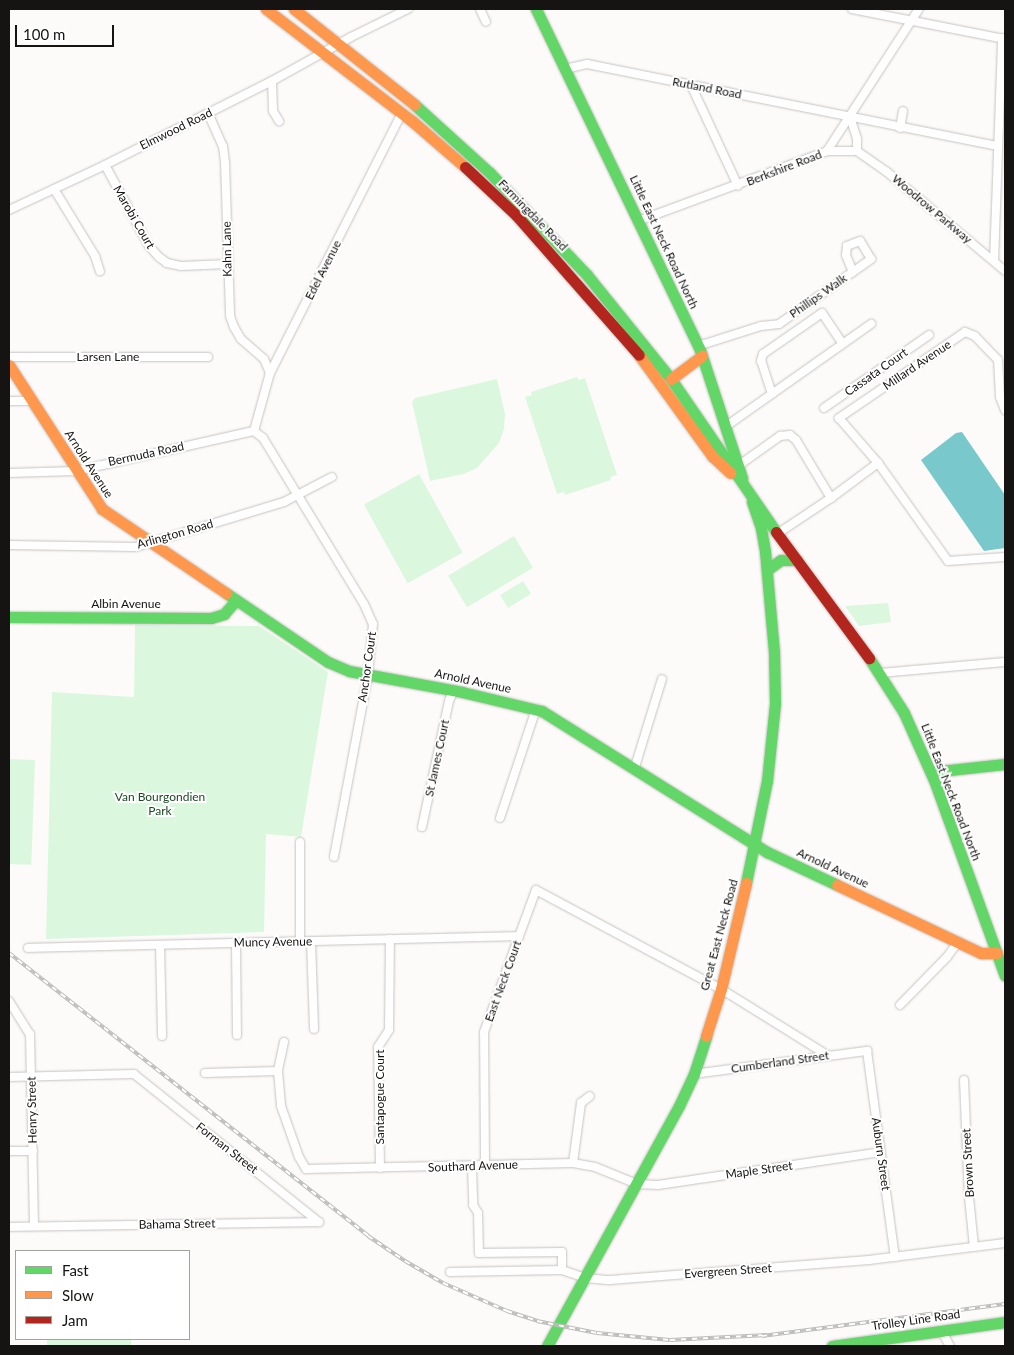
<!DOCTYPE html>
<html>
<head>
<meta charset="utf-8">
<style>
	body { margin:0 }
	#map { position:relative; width:1014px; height:1355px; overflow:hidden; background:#fdfbf9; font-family:Lato,sans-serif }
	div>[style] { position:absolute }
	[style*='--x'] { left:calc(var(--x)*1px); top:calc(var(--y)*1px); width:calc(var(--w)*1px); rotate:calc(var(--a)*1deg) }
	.green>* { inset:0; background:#dbf8de; transform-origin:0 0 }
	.water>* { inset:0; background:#79c9cc }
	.roads { filter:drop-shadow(0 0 1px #c5c3c1) drop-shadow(0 0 1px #c5c3c1) }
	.street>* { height:8px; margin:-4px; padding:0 4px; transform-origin:4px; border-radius:4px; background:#fffefe }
	.fast>* { height:11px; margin:-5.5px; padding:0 5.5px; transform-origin:5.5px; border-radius:5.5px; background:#63d668 }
	.slow>* { height:11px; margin:-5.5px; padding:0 5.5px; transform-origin:5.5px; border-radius:5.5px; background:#ff974d }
	.jam>* { height:11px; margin:-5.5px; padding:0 5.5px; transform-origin:5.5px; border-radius:5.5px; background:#b3261e }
	.rail>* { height:4px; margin-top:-2px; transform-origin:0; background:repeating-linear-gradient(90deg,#fff 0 5.5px,#bcbcbb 0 11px); box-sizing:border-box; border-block:1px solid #bcbcbb }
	span { translate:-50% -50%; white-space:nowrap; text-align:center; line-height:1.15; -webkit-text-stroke:4px #fff; paint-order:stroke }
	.street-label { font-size:12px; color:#151412 }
	.park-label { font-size:12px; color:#1a4825 }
	.frame { position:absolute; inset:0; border:10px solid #151412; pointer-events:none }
	.legend { position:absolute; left:15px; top:1250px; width:175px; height:90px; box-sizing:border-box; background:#fff; border:1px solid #a1a1a0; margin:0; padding:6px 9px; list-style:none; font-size:15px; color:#151412 }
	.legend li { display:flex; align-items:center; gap:10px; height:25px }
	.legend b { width:25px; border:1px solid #a1a1a0 }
	.scale { position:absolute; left:15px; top:25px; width:99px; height:22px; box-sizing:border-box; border:2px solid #151412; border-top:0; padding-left:6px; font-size:15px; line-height:18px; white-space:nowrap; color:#151412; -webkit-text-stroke:4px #fff; paint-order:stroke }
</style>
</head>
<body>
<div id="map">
	<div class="green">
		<div style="clip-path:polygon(577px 377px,579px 380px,585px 378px,617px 475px,610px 477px,611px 480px,565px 495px,564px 492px,557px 494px,525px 397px,532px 395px,531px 392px)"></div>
		<div style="clip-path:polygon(497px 379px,505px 414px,504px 429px,499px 443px,477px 468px,464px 474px,430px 481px,412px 402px,415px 398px)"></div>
		<div style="left:419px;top:474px;width:90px;height:63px;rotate:61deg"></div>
		<div style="left:514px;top:536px;width:37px;height:77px;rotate:59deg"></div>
		<div style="left:523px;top:581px;width:15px;height:27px;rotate:58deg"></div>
		<div style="clip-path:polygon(888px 603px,891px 622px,859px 626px,845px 606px)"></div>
		<div style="clip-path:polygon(135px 625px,259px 626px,328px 672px,301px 837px,266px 834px,264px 932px,46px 939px,52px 692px,134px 697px)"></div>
		<div style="left:9px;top:759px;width:26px;height:105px;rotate:2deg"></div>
		<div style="left:47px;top:1339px;width:84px;height:7px"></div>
	</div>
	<div class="water">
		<div style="clip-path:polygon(962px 432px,1005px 495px,1005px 548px,984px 551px,921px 460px,956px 433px)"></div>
	</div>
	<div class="roads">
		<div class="street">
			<div style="--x:480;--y:9;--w:14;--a:65"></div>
			<div style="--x:852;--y:9;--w:156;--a:11.1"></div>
			<div style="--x:565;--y:69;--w:23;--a:-13"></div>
			<div style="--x:587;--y:64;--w:419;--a:11.3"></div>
			<div style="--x:272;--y:81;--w:30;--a:88"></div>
			<div style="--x:273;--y:111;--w:12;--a:59"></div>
			<div style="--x:691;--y:85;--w:111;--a:65"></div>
			<div style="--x:208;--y:113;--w:36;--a:66"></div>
			<div style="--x:223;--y:146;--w:16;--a:83"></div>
			<div style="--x:225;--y:162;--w:154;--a:88.1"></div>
			<div style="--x:230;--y:316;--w:12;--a:70"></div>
			<div style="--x:234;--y:327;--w:14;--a:60"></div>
			<div style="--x:241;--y:339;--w:30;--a:41"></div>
			<div style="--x:264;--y:359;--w:15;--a:67"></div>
			<div style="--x:850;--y:117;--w:23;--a:72"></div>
			<div style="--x:857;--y:139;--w:12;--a:90"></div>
			<div style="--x:900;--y:128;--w:17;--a:-80"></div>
			<div style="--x:827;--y:151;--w:30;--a:0"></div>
			<div style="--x:857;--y:151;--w:37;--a:35"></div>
			<div style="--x:887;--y:172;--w:154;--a:40"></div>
			<div style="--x:105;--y:165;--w:92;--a:61.5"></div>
			<div style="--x:149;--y:246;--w:15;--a:48"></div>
			<div style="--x:159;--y:257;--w:10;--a:37"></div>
			<div style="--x:167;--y:263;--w:14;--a:12"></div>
			<div style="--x:181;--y:266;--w:47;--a:-2.4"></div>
			<div style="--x:54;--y:189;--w:79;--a:58.5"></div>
			<div style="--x:95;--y:256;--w:16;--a:72"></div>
			<div style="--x:9;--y:210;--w:106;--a:-25.1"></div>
			<div style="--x:105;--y:165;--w:187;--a:-26.7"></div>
			<div style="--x:272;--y:81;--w:90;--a:-29.1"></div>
			<div style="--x:351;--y:37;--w:64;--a:-26.2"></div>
			<div style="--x:638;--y:221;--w:202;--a:-20.3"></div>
			<div style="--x:827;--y:151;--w:169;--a:-57.1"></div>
			<div style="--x:994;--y:261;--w:223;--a:-87.9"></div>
			<div style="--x:698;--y:346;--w:66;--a:-17.6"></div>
			<div style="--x:761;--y:326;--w:18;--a:-6"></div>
			<div style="--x:779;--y:324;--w:113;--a:-35.2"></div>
			<div style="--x:871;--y:259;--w:21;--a:-121"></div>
			<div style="--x:860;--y:241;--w:14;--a:159"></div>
			<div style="--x:847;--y:246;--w:9;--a:96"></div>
			<div style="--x:846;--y:255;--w:18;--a:68"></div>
			<div style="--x:9;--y:357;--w:199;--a:0"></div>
			<div style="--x:772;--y:394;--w:35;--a:-108"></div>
			<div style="--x:761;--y:361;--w:7;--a:-74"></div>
			<div style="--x:763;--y:354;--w:72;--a:-34.8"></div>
			<div style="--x:822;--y:313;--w:37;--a:56"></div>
			<div style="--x:9;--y:401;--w:23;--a:0"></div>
			<div style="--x:824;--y:408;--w:128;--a:-34.8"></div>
			<div style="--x:1005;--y:410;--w:14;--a:-111"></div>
			<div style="--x:1000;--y:397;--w:37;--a:-93"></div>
			<div style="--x:998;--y:360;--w:33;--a:-134"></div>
			<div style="--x:975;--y:336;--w:11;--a:-158"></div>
			<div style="--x:965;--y:332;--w:153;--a:145.7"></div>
			<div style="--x:839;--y:418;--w:60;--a:49.1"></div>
			<div style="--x:878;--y:463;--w:120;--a:54.5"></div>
			<div style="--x:948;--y:561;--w:57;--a:-4"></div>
			<div style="--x:725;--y:427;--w:179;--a:-35.2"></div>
			<div style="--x:254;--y:431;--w:11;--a:38"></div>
			<div style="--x:263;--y:438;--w:194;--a:58.7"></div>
			<div style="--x:364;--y:604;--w:22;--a:66"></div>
			<div style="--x:373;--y:624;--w:51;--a:95.6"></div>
			<div style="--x:368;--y:675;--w:185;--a:100.6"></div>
			<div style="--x:254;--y:431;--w:60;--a:-74.6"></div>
			<div style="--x:270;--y:373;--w:292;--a:-63.1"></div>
			<div style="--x:738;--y:466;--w:52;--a:-35.5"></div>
			<div style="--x:780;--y:436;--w:10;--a:-6"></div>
			<div style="--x:790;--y:435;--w:8;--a:40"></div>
			<div style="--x:796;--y:440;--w:68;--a:58.9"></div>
			<div style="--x:9;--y:473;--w:67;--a:-1.7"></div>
			<div style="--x:76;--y:471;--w:182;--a:-12.7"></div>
			<div style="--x:777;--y:534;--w:65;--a:-33.7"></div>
			<div style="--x:831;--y:498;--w:59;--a:-36.7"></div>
			<div style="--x:9;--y:545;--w:127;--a:0.9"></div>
			<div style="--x:136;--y:547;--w:155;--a:-16.9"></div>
			<div style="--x:284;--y:502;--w:54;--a:-27.5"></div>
			<div style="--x:880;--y:673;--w:125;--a:-5"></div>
			<div style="--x:634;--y:770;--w:95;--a:-72.9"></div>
			<div style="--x:500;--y:818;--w:115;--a:-71.7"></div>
			<div style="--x:422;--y:827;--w:129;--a:-77.9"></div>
			<div style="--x:449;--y:701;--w:12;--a:-66"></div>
			<div style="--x:300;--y:941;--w:99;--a:-90"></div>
			<div style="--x:311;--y:941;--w:88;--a:88"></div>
			<div style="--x:236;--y:943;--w:92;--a:89.4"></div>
			<div style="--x:160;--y:945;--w:91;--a:88.7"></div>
			<div style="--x:28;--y:948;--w:491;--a:-1.4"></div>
			<div style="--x:9;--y:1001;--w:39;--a:58"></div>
			<div style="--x:30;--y:1034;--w:192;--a:88.8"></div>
			<div style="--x:900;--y:1005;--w:67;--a:-45.6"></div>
			<div style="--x:947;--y:957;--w:19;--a:-54"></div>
			<div style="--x:284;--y:1042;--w:30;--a:102"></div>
			<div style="--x:278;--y:1071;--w:35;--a:85"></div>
			<div style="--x:281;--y:1106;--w:54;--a:70.6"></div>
			<div style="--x:299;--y:1157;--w:14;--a:60"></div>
			<div style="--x:306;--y:1169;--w:267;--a:-1.3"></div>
			<div style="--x:573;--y:1163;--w:22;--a:10"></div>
			<div style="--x:595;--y:1167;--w:45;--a:22"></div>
			<div style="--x:637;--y:1184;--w:21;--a:3"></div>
			<div style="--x:658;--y:1185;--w:225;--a:-8.4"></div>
			<div style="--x:205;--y:1073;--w:73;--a:-1.6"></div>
			<div style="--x:694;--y:1074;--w:175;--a:-7.6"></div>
			<div style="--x:867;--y:1051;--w:208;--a:82.3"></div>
			<div style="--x:9;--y:1077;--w:125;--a:-1.4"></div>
			<div style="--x:134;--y:1074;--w:237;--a:38.7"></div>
			<div style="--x:964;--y:1080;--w:117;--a:87.6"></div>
			<div style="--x:969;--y:1197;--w:50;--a:84.3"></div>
			<div style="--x:9;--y:1151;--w:24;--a:0"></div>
			<div style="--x:573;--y:1163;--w:61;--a:-82.4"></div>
			<div style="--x:581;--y:1103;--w:11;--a:-38"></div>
			<div style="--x:485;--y:1165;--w:133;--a:-90.4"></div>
			<div style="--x:484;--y:1032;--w:151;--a:-69.9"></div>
			<div style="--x:536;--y:890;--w:210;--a:28.2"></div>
			<div style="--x:721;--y:989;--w:125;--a:31.9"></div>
			<div style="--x:472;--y:1167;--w:38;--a:88"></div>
			<div style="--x:473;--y:1205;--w:9;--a:58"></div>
			<div style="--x:478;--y:1213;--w:40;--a:88.6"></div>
			<div style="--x:479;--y:1253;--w:83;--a:-0.7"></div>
			<div style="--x:562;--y:1252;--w:18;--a:90"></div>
			<div style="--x:380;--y:1168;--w:121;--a:-90.9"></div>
			<div style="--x:378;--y:1047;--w:20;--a:-57"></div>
			<div style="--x:389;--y:1030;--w:91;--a:-89.4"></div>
			<div style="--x:9;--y:1227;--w:310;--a:-0.9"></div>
			<div style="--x:450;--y:1272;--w:112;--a:-1"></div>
			<div style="--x:562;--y:1270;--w:24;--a:19"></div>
			<div style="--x:585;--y:1278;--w:25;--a:5"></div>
			<div style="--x:610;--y:1280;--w:260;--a:-4.4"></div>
			<div style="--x:869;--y:1260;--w:137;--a:-7.1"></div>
			<div style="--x:941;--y:1330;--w:18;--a:61"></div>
		</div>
		<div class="fast">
			<div style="--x:536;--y:9;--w:378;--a:64.3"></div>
			<div style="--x:700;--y:350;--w:135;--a:71.8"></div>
			<div style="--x:415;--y:105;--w:101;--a:42.2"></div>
			<div style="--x:490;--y:173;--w:141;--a:46.4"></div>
			<div style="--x:587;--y:275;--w:134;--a:51.1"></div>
			<div style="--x:671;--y:379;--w:186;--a:55.5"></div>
			<div style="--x:767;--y:570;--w:17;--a:-36"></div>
			<div style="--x:781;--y:560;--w:16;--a:0"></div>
			<div style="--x:226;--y:593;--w:123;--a:34.1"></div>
			<div style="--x:328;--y:662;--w:23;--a:23"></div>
			<div style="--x:349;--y:671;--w:115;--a:10.5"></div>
			<div style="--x:462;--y:692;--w:82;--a:13.4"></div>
			<div style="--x:542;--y:711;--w:266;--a:32.1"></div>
			<div style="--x:767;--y:852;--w:77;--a:25.2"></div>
			<div style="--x:9;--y:617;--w:202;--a:0.3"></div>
			<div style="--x:211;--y:618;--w:14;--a:-17"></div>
			<div style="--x:224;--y:614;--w:18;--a:-49"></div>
			<div style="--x:869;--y:658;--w:65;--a:57.5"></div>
			<div style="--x:904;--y:713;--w:73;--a:65.9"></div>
			<div style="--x:934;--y:780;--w:208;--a:70.1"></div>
			<div style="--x:931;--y:772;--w:74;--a:-6.2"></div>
			<div style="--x:746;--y:883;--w:104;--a:-78.4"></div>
			<div style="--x:767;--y:781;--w:78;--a:-84.1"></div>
			<div style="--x:775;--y:703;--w:51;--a:-91.1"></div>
			<div style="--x:774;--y:652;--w:101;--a:-95.1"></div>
			<div style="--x:765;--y:551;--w:23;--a:-100"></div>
			<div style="--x:761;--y:528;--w:28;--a:-109"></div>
			<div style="--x:547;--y:1346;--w:274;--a:-61.2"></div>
			<div style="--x:679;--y:1106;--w:35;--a:-65"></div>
			<div style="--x:694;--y:1074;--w:40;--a:-72"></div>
			<div style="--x:832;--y:1346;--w:175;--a:-7.9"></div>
		</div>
		<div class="slow">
			<div style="--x:266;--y:9;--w:184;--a:37.5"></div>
			<div style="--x:412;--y:121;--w:70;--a:41"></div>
			<div style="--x:294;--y:9;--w:154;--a:38.4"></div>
			<div style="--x:639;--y:355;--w:125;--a:54.1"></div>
			<div style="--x:712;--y:456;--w:25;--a:43"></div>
			<div style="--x:9;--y:365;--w:171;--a:57.1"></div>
			<div style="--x:102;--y:509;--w:150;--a:34.1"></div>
			<div style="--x:671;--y:379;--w:39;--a:-37"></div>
			<div style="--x:837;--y:885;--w:159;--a:25.3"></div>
			<div style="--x:981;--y:953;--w:16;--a:0"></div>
			<div style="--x:706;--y:1036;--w:49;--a:-72.3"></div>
			<div style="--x:721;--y:989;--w:109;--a:-76.7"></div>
		</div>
		<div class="jam">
			<div style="--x:465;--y:167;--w:70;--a:43.3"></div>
			<div style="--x:516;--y:215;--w:186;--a:48.7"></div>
			<div style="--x:776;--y:532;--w:157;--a:53.6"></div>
		</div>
	</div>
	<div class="rail">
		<div style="--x:9;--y:953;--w:457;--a:38.2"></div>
		<div style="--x:368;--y:1236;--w:45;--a:34"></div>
		<div style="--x:405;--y:1261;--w:44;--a:30.1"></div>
		<div style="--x:443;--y:1283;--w:70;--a:23.6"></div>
		<div style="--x:507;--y:1311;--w:32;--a:18"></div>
		<div style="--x:537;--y:1321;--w:61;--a:11.3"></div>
		<div style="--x:597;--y:1333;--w:73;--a:5.5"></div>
		<div style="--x:670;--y:1340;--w:97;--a:-3"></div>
		<div style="--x:762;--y:1336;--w:245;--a:-7.5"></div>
	</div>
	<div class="street-label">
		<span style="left:707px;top:88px;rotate:11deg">Rutland Road</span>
		<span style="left:176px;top:129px;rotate:-26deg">Elmwood Road</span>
		<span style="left:784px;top:168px;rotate:-21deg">Berkshire Road</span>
		<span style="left:932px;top:209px;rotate:40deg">Woodrow Parkway</span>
		<span style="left:533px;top:215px;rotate:46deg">Farmingdale Road</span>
		<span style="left:134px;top:217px;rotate:60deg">Marobi Court</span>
		<span style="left:664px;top:242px;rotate:65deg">Little East Neck Road North</span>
		<span style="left:227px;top:249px;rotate:-91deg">Kahn Lane</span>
		<span style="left:323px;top:270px;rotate:-63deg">Edel Avenue</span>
		<span style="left:818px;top:296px;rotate:-35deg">Phillips Walk</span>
		<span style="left:108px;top:357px">Larsen Lane</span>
		<span style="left:917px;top:365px;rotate:-34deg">Millard Avenue</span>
		<span style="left:876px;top:372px;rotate:-35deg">Cassata Court</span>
		<span style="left:146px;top:454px;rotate:-12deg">Bermuda Road</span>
		<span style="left:89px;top:464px;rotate:57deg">Arnold Avenue</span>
		<span style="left:175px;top:534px;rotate:-16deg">Arlington Road</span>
		<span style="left:126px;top:604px">Albin Avenue</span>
		<span style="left:367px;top:667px;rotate:-82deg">Anchor Court</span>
		<span style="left:473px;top:681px;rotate:12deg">Arnold Avenue</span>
		<span style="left:437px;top:758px;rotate:-78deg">St James Court</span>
		<span style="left:951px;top:792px;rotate:69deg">Little East Neck Road North</span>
		<span style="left:833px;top:868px;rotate:25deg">Arnold Avenue</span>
		<span style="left:719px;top:935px;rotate:-75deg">Great East Neck Road</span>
		<span style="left:273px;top:942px;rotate:-1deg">Muncy Avenue</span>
		<span style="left:503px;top:981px;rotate:-70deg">East Neck Court</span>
		<span style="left:780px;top:1062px;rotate:-8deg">Cumberland Street</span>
		<span style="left:380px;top:1097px;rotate:-90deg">Santapogue Court</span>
		<span style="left:32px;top:1110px;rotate:-91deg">Henry Street</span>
		<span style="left:227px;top:1148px;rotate:38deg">Forman Street</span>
		<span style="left:881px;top:1154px;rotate:82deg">Auburn Street</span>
		<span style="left:968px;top:1163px;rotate:-93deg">Brown Street</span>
		<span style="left:473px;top:1166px;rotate:-2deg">Southard Avenue</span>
		<span style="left:759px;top:1170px;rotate:-8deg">Maple Street</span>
		<span style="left:177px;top:1224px;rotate:-1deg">Bahama Street</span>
		<span style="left:728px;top:1271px;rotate:-4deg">Evergreen Street</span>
		<span style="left:916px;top:1320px;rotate:-8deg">Trolley Line Road</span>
	</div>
	<div class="park-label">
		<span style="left:160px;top:804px">Van Bourgondien<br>Park</span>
	</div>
	<div class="frame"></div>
	<ul class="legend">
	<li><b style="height:6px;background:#63d668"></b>Fast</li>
	<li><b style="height:6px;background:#ff974d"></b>Slow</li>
	<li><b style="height:6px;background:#b3261e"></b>Jam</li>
	</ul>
	<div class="scale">100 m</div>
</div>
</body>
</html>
